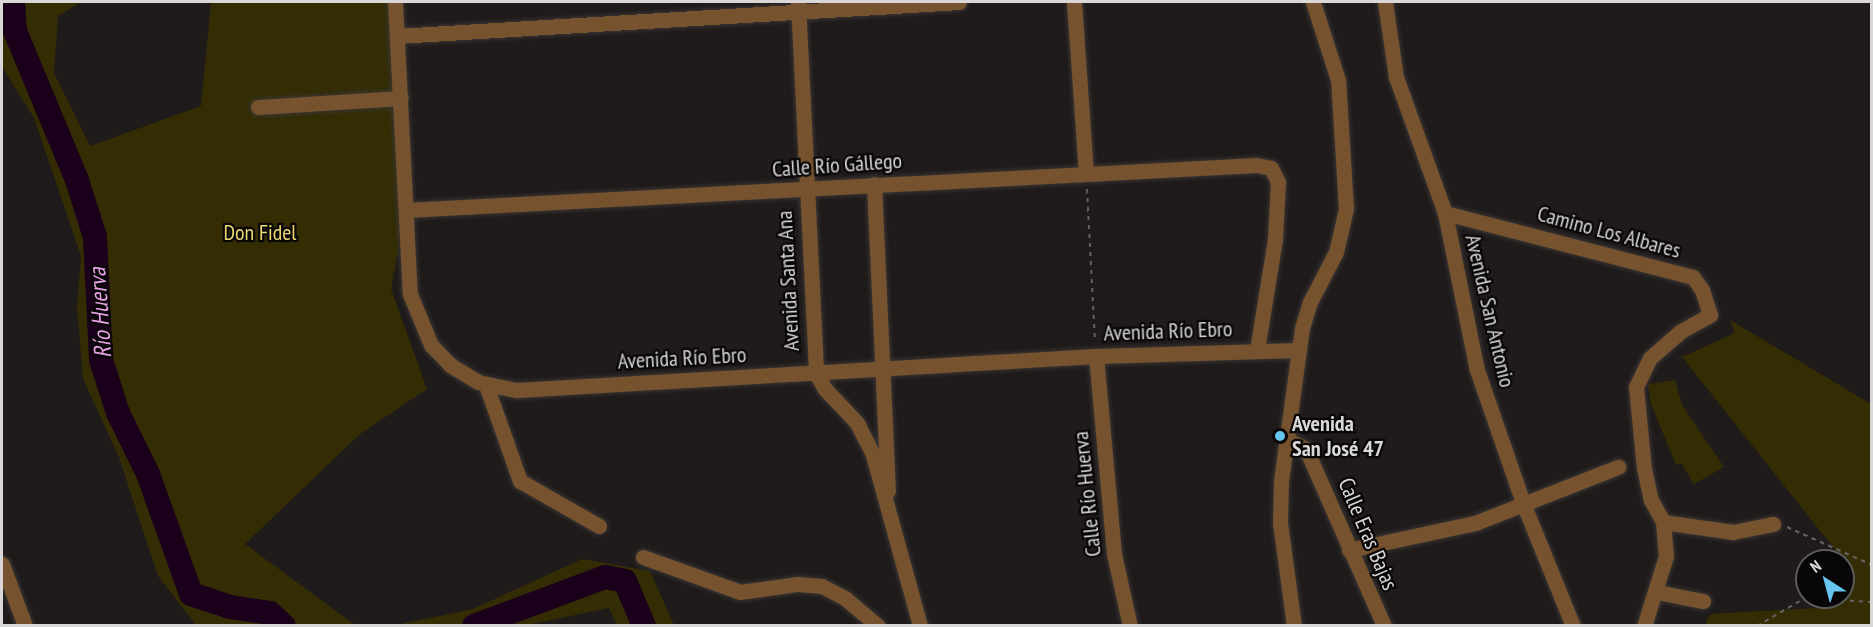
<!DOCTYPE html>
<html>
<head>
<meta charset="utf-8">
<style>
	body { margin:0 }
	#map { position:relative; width:1873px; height:627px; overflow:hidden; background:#1f1b1a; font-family:"PT Sans Narrow",sans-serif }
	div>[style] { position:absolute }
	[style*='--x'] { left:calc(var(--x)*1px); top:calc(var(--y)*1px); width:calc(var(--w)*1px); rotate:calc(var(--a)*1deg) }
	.green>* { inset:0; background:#342d04 }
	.river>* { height:24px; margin:-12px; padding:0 12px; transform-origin:12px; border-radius:12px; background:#1a001b }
	.path>* { height:2px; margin-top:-1px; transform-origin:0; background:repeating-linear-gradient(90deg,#656160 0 4.5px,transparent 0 9px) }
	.roads { filter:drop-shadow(0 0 2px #393534) drop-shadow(0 0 2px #393534) }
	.minor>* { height:15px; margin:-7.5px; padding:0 7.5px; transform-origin:7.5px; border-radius:7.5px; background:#76532e }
	.dots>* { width:16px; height:16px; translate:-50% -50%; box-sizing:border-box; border:3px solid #080606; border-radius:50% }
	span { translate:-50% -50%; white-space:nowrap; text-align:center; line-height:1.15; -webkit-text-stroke:4.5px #080606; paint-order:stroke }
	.street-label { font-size:22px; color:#dad7d7 }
	.park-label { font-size:22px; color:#ead771 }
	.poi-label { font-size:22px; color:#dad7d7; font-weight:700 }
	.left { translate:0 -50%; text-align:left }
	.water-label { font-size:24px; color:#eaa2e9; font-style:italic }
	.frame { position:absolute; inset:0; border:3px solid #dad7d7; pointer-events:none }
	.north { position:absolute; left:1795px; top:549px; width:60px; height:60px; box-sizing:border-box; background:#080606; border:2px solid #5c5a5a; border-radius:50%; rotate:324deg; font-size:16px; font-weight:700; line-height:24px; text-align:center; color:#dad7d7 }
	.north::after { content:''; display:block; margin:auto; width:21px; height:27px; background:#65c5ee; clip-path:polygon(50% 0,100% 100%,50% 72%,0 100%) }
</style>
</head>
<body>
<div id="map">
	<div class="green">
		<div style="clip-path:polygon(2px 2px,81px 2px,58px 16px,54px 73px,90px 146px,201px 106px,211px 2px,395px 2px,406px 210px,391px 289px,427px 389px,360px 434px,245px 544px,355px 625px,196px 625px,158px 576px,119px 457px,83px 379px,77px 307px,81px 256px,34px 118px,2px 67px)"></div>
		<div style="clip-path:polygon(1730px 320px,1871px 404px,1871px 625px,1705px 625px,1710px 614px,1818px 608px,1822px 597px,1843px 597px,1843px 561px,1834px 561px,1837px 552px,1682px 357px,1735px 333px)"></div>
		<div style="clip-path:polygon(1675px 380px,1682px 405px,1724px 467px,1694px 484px,1681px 463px,1676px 465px,1651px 404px,1648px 384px)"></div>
		<div style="clip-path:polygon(582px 559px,650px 571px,674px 625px,617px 625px,609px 608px,527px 625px,396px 625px,473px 609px)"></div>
	</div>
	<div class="river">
		<div style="--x:13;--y:2;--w:29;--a:86"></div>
		<div style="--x:15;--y:31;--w:161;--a:67.4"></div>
		<div style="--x:77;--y:180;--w:60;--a:72.5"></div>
		<div style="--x:95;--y:237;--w:123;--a:87.2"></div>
		<div style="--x:101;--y:360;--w:56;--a:72.2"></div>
		<div style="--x:118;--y:413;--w:68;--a:63.8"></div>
		<div style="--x:148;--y:474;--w:127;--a:70.3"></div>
		<div style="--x:191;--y:594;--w:41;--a:18.4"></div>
		<div style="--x:230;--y:607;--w:40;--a:8.5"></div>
		<div style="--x:270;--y:613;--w:19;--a:43"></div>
		<div style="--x:474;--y:626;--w:140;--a:-20.5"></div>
		<div style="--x:605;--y:577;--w:20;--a:11"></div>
		<div style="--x:625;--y:581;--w:49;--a:67.1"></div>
	</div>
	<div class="path">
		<div style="--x:1087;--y:189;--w:153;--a:87"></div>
		<div style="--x:1787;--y:527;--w:93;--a:24.1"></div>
		<div style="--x:1757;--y:626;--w:56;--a:-30.3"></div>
		<div style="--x:1805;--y:598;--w:67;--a:3.4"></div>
	</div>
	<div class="roads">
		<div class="minor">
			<div style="--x:395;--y:2;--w:292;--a:87.1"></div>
			<div style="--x:410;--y:294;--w:55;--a:67.6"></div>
			<div style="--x:431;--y:345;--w:28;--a:46"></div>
			<div style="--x:450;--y:365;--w:33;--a:31"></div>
			<div style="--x:478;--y:382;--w:40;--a:12"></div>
			<div style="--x:517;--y:390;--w:580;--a:-3.36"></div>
			<div style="--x:1096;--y:356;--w:203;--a:-1.7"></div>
			<div style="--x:798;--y:2;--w:371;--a:87.2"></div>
			<div style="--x:816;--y:373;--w:18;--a:61"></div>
			<div style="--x:825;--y:389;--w:47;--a:46.7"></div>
			<div style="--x:857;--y:423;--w:36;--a:63"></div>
			<div style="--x:873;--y:455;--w:177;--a:74.6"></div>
			<div style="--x:1074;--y:2;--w:170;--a:86"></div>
			<div style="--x:1385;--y:2;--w:76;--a:81.7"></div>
			<div style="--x:1396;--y:77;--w:145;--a:70.2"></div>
			<div style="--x:1445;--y:213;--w:160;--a:78.5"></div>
			<div style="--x:1477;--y:370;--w:141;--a:70.9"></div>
			<div style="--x:1523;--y:503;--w:133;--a:67.9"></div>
			<div style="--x:397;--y:36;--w:563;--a:-3.46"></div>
			<div style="--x:258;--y:107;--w:143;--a:-3.6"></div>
			<div style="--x:874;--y:184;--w:307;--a:87.4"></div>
			<div style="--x:406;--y:210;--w:852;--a:-3.03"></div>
			<div style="--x:1257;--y:165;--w:14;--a:12"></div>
			<div style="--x:1271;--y:168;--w:16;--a:63"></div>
			<div style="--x:1278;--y:182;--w:57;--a:93"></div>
			<div style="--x:1275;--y:239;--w:112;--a:99.2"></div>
			<div style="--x:1445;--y:213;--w:256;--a:14.5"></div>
			<div style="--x:1693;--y:277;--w:16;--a:55"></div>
			<div style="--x:1702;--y:290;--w:26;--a:72"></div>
			<div style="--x:1710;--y:315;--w:33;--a:151"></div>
			<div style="--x:1681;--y:331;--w:41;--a:138.9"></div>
			<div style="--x:1650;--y:358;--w:32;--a:116"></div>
			<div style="--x:1636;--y:387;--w:81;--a:84.4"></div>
			<div style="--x:1644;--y:468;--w:33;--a:78"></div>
			<div style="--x:1651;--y:500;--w:25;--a:61"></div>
			<div style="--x:1663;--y:522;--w:34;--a:85"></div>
			<div style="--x:1666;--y:556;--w:73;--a:107.4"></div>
			<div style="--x:1096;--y:356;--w:199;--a:84.8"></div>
			<div style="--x:1114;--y:554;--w:74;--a:77.5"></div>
			<div style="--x:486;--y:385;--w:102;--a:70.5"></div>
			<div style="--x:520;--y:481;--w:91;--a:29.7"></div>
			<div style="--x:1286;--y:439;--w:22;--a:27"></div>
			<div style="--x:1306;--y:449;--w:193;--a:66.2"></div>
			<div style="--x:1663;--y:522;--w:71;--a:8.1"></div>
			<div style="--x:1733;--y:532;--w:41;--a:-11.3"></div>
			<div style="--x:1349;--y:550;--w:129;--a:-12.1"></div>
			<div style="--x:1475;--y:523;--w:154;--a:-21.4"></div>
			<div style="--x:643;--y:557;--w:103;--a:19.8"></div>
			<div style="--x:740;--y:592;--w:59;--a:-7.9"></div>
			<div style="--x:798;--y:584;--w:24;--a:5"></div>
			<div style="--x:822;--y:586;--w:27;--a:28"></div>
			<div style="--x:846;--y:599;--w:42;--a:40.2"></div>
			<div style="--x:2;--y:564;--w:66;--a:69.6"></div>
			<div style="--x:1657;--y:592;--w:47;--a:11.1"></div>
			<div style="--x:1294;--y:626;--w:104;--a:-97.7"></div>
			<div style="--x:1280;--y:523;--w:42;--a:-88.6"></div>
			<div style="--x:1281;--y:481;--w:154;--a:-82.2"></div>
			<div style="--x:1302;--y:328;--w:27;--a:-73"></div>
			<div style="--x:1310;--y:302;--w:56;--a:-62.5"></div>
			<div style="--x:1336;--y:252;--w:44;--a:-76.9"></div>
			<div style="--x:1346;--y:209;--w:129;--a:-93.5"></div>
			<div style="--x:1338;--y:80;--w:82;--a:-107.8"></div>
		</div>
	</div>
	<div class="dots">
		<div style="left:1280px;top:436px;background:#65c5ee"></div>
	</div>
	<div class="street-label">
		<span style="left:837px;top:165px;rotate:-4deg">Calle Río Gállego</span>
		<span style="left:1609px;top:232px;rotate:15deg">Camino Los Albares</span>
		<span style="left:788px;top:281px;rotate:-93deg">Avenida Santa Ana</span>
		<span style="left:1490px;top:311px;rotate:77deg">Avenida San Antonio</span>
		<span style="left:1168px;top:331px;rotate:-2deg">Avenida Río Ebro</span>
		<span style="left:682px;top:358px;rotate:-3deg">Avenida Río Ebro</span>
		<span style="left:1087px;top:494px;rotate:-96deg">Calle Río Huerva</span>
		<span style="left:1368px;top:534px;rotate:67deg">Calle Eras Bajas</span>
	</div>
	<div class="park-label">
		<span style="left:260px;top:233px">Don Fidel</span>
	</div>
	<div class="poi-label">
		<span class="left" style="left:1292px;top:436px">Avenida<br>San José 47</span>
	</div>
	<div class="water-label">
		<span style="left:100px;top:313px;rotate:-94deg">Río Huerva</span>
	</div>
	<div class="frame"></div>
	<div class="north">N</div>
</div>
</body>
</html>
